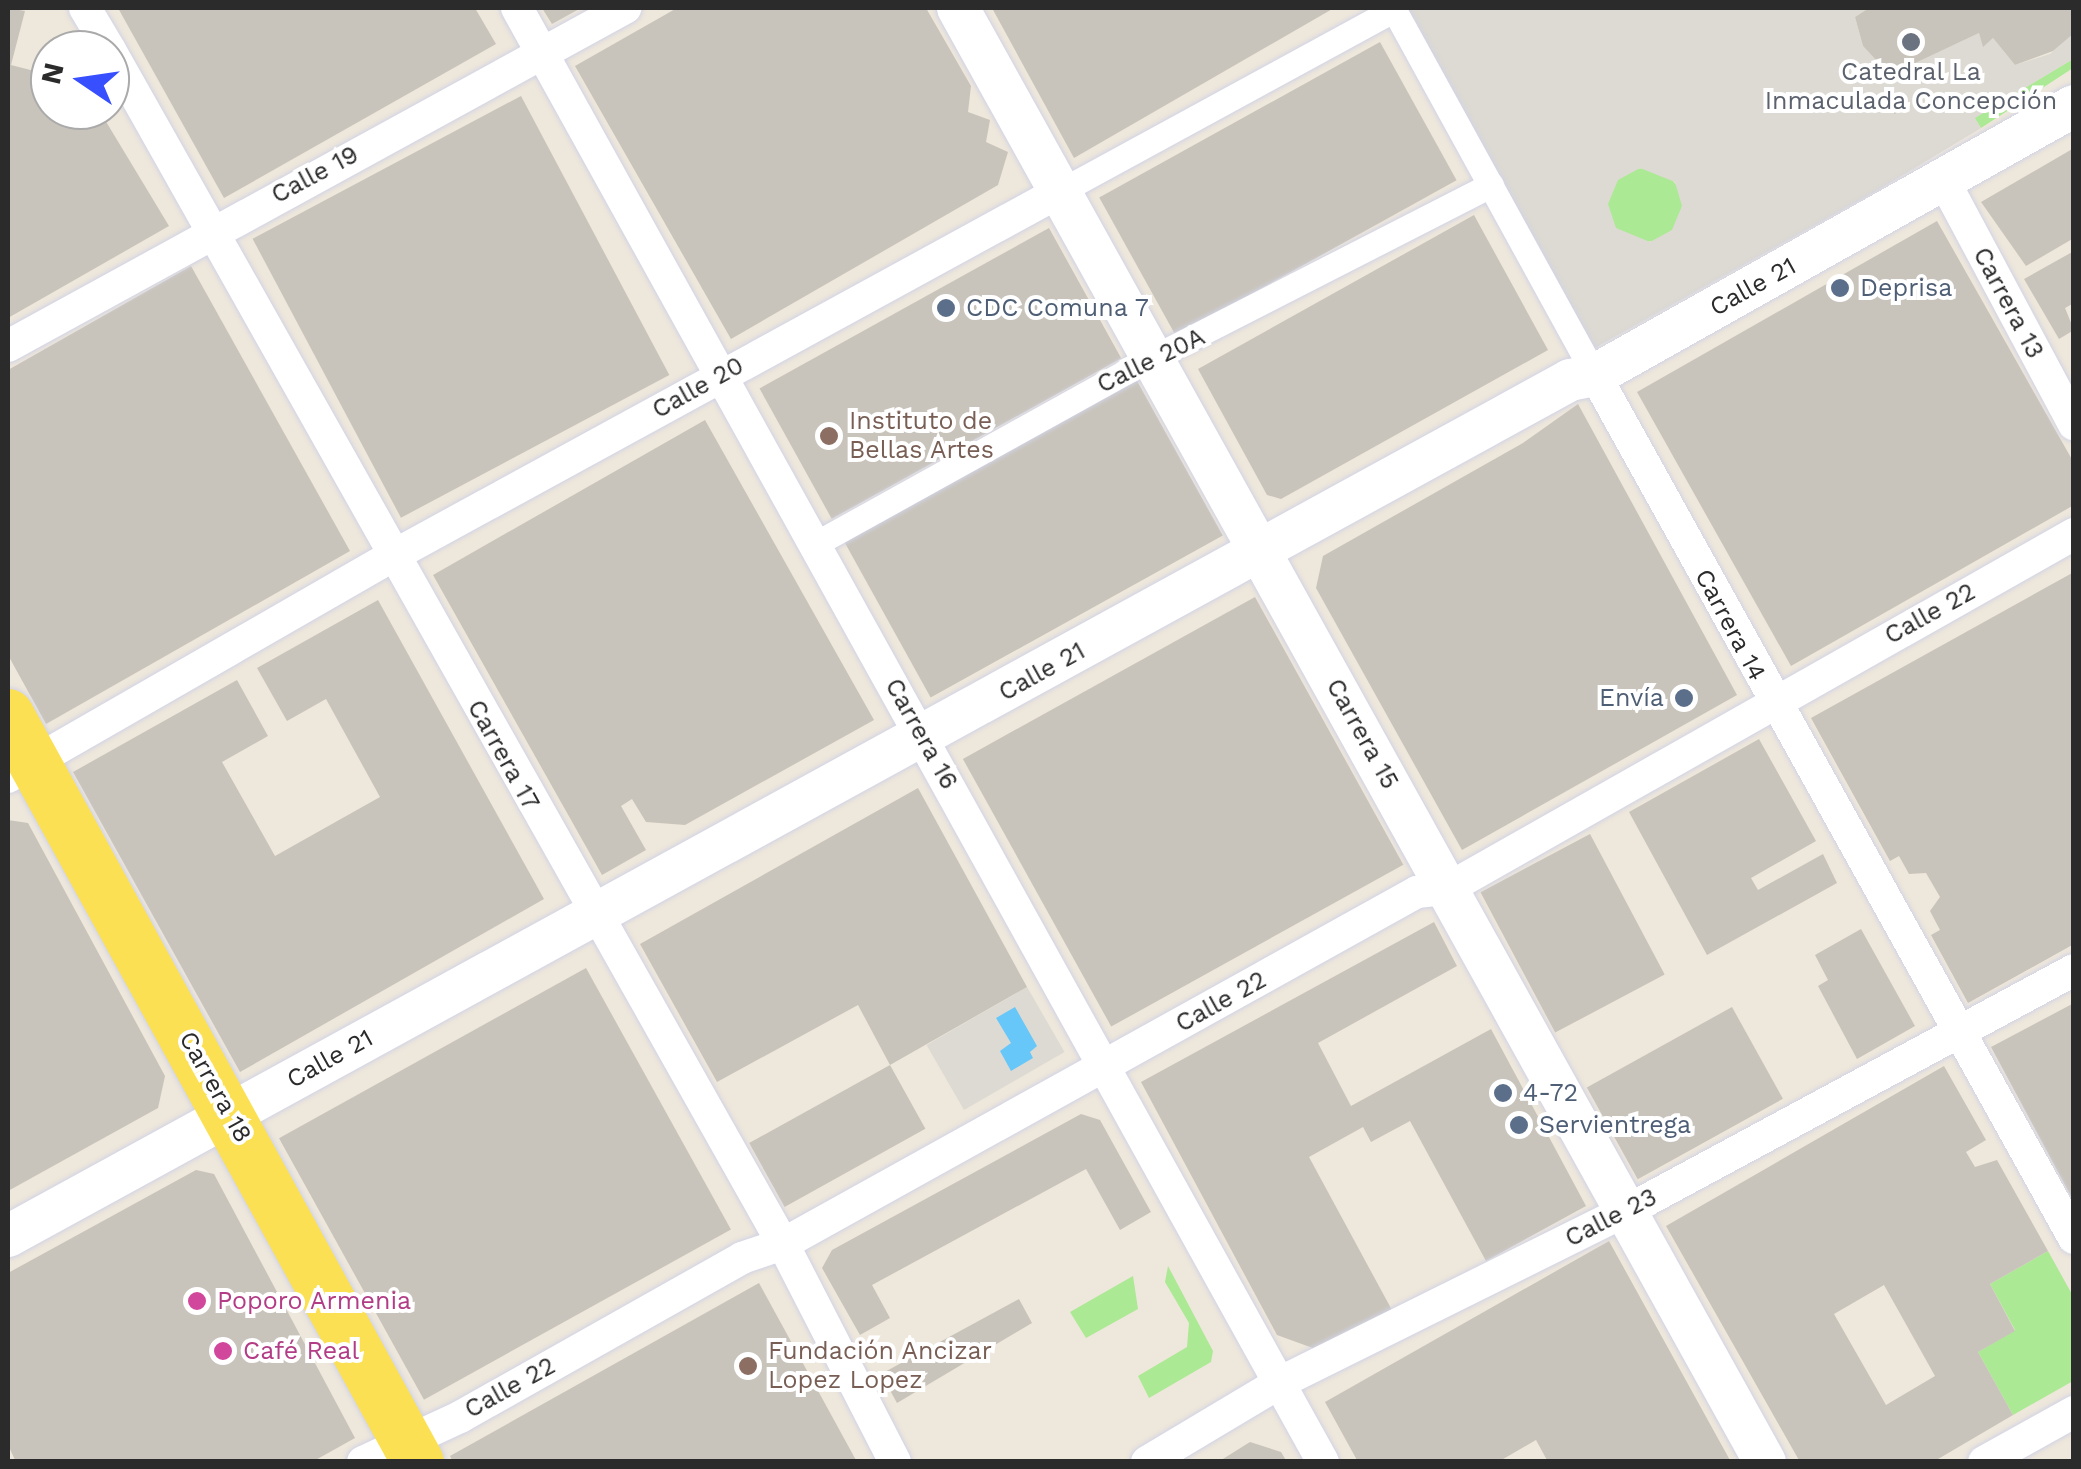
<!DOCTYPE html>
<html>
<head>
<meta charset="utf-8">
<style>
	body { margin:0 }
	#map { position:relative; width:2081px; height:1469px; overflow:hidden; background:#eee7db; font-family:"Work Sans",sans-serif }
	div>[style] { position:absolute }
	[style*='--x'] { left:calc(var(--x)*1px); top:calc(var(--y)*1px); width:calc(var(--w)*1px); rotate:calc(var(--a)*1deg) }
	.green>* { inset:0; background:#abe994 }
	.round { border-radius:50% }
	.plaza>* { inset:0; background:#dddad3; transform-origin:0 0 }
	.water>* { inset:0; background:#66c7f8 }
	.building>* { inset:0; background:#c9c4bb; transform-origin:0 0 }
	.roads { filter:drop-shadow(0 0 2px #d1d3e5) drop-shadow(0 0 2px #d1d3e5) }
	.pedestrian>* { height:25px; margin:-12.5px; padding:0 12.5px; transform-origin:12.5px; border-radius:12.5px; background:#fff }
	.minor>* { height:32px; margin:-16px; padding:0 16px; transform-origin:16px; border-radius:16px; background:#fff }
	.tertiary>* { height:42px; margin:-21px; padding:0 21px; transform-origin:21px; border-radius:21px; background:#fff }
	.primary>* { height:52px; margin:-26px; padding:0 26px; transform-origin:26px; border-radius:26px; background:#fce053 }
	.dots>* { width:28px; height:28px; translate:-50% -50%; box-sizing:border-box; border:5px solid #fff; border-radius:50% }
	span { translate:-50% -50%; white-space:nowrap; text-align:center; line-height:1.15; -webkit-text-stroke:8px #fff; paint-order:stroke }
	.worship-label { font-size:25px; color:#5b616d }
	.street-label { font-size:25px; color:#2b2b2b }
	.service-label { font-size:25px; color:#4e5e75 }
	.left { translate:0 -50%; text-align:left }
	.right { translate:-100% -50%; text-align:right }
	.education-label { font-size:25px; color:#785e54 }
	.hotel-label { font-size:25px; color:#b23c85 }
	.frame { position:absolute; inset:0; border:10px solid #2b2b2b; pointer-events:none }
	.north { position:absolute; left:30px; top:30px; width:100px; height:100px; box-sizing:border-box; background:#fff; border:2px solid #aaa; border-radius:50%; rotate:283deg; font-size:28px; font-weight:700; line-height:40px; text-align:center; color:#2b2b2b }
	.north::after { content:''; display:block; margin:auto; width:35px; height:45px; background:#374fff; clip-path:polygon(50% 0,100% 100%,50% 72%,0 100%) }
</style>
</head>
<body>
<div id="map">
	<div class="green">
		<div style="clip-path:polygon(2073px 59px,2073px 68px,1981px 128px,1974px 118px)"></div>
		<div class="round" style="left:1608px;top:168px;width:74px;height:74px"></div>
		<div style="clip-path:polygon(2048px 1251px,2073px 1296px,2073px 1381px,2013px 1415px,1978px 1352px,2015px 1330px,1990px 1284px)"></div>
		<div style="clip-path:polygon(1168px 1266px,1213px 1351px,1211px 1362px,1149px 1398px,1138px 1376px,1187px 1347px,1189px 1323px,1165px 1282px)"></div>
		<div style="clip-path:polygon(1133px 1276px,1138px 1309px,1086px 1338px,1070px 1312px)"></div>
	</div>
	<div class="plaza">
		<div style="clip-path:polygon(evenodd,1393px 8px,1869px 8px,1855px 17px,1863px 46px,1890px 75px,1979px 33px,1983px 46px,1993px 38px,2015px 65px,2050px 54px,2073px 33px,2073px 59px,1975px 118px,1981px 128px,1880px 189px,1584px 354px,1393px 8px,1640px 168px,1675px 182px,1682px 206px,1672px 230px,1650px 242px,1616px 228px,1608px 204px,1618px 180px,1640px 168px)"></div>
		<div style="left:1027px;top:987px;width:75px;height:116px;rotate:60deg"></div>
	</div>
	<div class="water">
		<div style="clip-path:polygon(1015px 1007px,1037px 1046px,1030px 1052px,1033px 1058px,1011px 1071px,1000px 1051px,1011px 1043px,996px 1018px)"></div>
	</div>
	<div class="building">
		<div style="clip-path:polygon(8px 8px,25px 11px,11px 65px,50px 75px,50px 110px,99px 110px,169px 226px,8px 318px)"></div>
		<div style="clip-path:polygon(118px 8px,475px 8px,496px 44px,224px 198px)"></div>
		<div style="clip-path:polygon(542px 8px,581px 8px,552px 24px)"></div>
		<div style="clip-path:polygon(677px 8px,926px 8px,971px 86px,968px 112px,990px 120px,986px 142px,1008px 152px,998px 185px,731px 339px,575px 66px)"></div>
		<div style="clip-path:polygon(992px 8px,1334px 8px,1074px 158px)"></div>
		<div style="clip-path:polygon(1869px 8px,2072px 8px,2074px 33px,2053px 51px,2015px 65px,1993px 38px,1983px 47px,1979px 33px,1890px 75px,1863px 46px,1855px 17px)"></div>
		<div style="left:1380px;top:42px;width:158px;height:321px;rotate:61deg"></div>
		<div style="left:1898px;top:92px;width:18px;height:13px;rotate:63deg"></div>
		<div style="left:521px;top:96px;width:316px;height:304px;rotate:62deg"></div>
		<div style="clip-path:polygon(2074px 148px,2074px 238px,2026px 266px,1981px 202px)"></div>
		<div style="clip-path:polygon(1474px 215px,1548px 350px,1281px 499px,1267px 495px,1198px 369px)"></div>
		<div style="clip-path:polygon(1937px 221px,2074px 463px,2074px 505px,1791px 666px,1637px 392px)"></div>
		<div style="left:1049px;top:228px;width:149px;height:331px;rotate:61deg"></div>
		<div style="clip-path:polygon(2074px 251px,2074px 303px,2065px 308px,2074px 330px,2059px 339px,2024px 279px)"></div>
		<div style="clip-path:polygon(191px 266px,350px 551px,46px 724px,8px 655px,8px 370px)"></div>
		<div style="left:1136px;top:379px;width:179px;height:334px;rotate:61deg"></div>
		<div style="clip-path:polygon(1578px 404px,1737px 695px,1462px 850px,1316px 588px,1323px 556px,1523px 443px)"></div>
		<div style="clip-path:polygon(705px 420px,874px 720px,685px 825px,646px 822px,632px 799px,621px 806px,646px 850px,602px 875px,433px 575px)"></div>
		<div style="clip-path:polygon(2074px 572px,2074px 944px,1968px 1003px,1931px 935px,1940px 930px,1930px 911px,1940px 897px,1926px 873px,1909px 874px,1899px 856px,1890px 861px,1811px 718px)"></div>
		<div style="left:1255px;top:597px;width:306px;height:334px;rotate:61deg"></div>
		<div style="clip-path:polygon(378px 600px,544px 899px,240px 1072px,73px 772px,237px 680px,268px 736px,222px 762px,275px 856px,380px 797px,326px 699px,287px 721px,257px 668px)"></div>
		<div style="clip-path:polygon(1759px 739px,1816px 841px,1751px 878px,1758px 890px,1823px 854px,1837px 883px,1707px 955px,1629px 812px)"></div>
		<div style="clip-path:polygon(918px 788px,1027px 987px,890px 1065px,858px 1005px,717px 1082px,640px 944px)"></div>
		<div style="clip-path:polygon(8px 820px,28px 823px,165px 1076px,158px 1108px,8px 1191px)"></div>
		<div style="left:1590px;top:834px;width:159px;height:124px;rotate:62deg"></div>
		<div style="clip-path:polygon(1434px 922px,1457px 966px,1318px 1043px,1351px 1106px,1491px 1029px,1586px 1206px,1486px 1261px,1410px 1121px,1371px 1142px,1363px 1127px,1309px 1157px,1393px 1312px,1321px 1351px,1277px 1335px,1141px 1082px)"></div>
		<div style="clip-path:polygon(1861px 929px,1915px 1026px,1857px 1059px,1818px 986px,1828px 980px,1815px 955px)"></div>
		<div style="left:586px;top:968px;width:299px;height:351px;rotate:61deg"></div>
		<div style="clip-path:polygon(2074px 1003px,2074px 1202px,1991px 1047px)"></div>
		<div style="left:1732px;top:1007px;width:105px;height:166px;rotate:61deg"></div>
		<div style="left:890px;top:1065px;width:73px;height:161px;rotate:61deg"></div>
		<div style="clip-path:polygon(evenodd,1944px 1066px,1986px 1140px,1966px 1152px,1975px 1167px,1997px 1160px,2048px 1251px,1990px 1284px,2015px 1331px,1978px 1352px,2013px 1415px,1933px 1462px,1800px 1462px,1666px 1226px,1944px 1066px,1884px 1285px,1935px 1376px,1886px 1405px,1834px 1314px,1884px 1285px)"></div>
		<div style="clip-path:polygon(1081px 1114px,1100px 1120px,1151px 1212px,1120px 1230px,1086px 1169px,872px 1285px,890px 1318px,860px 1335px,822px 1268px,832px 1250px)"></div>
		<div style="clip-path:polygon(196px 1170px,214px 1174px,355px 1438px,312px 1462px,16px 1462px,8px 1445px,8px 1273px)"></div>
		<div style="clip-path:polygon(1609px 1241px,1731px 1462px,1548px 1462px,1536px 1440px,1498px 1462px,1358px 1462px,1325px 1402px)"></div>
		<div style="clip-path:polygon(759px 1283px,857px 1462px,453px 1462px,450px 1456px)"></div>
		<div style="clip-path:polygon(1019px 1299px,1032px 1323px,897px 1403px,881px 1374px)"></div>
		<div style="clip-path:polygon(1250px 1442px,1281px 1452px,1287px 1462px,1218px 1462px)"></div>
	</div>
	<div class="roads">
		<div class="pedestrian">
			<div style="--x:1393;--y:8;--w:419;--a:61.2"></div>
			<div style="--x:1059;--y:192;--w:382;--a:-28.6"></div>
			<div style="--x:815;--y:544;--w:355;--a:-29"></div>
			<div style="--x:1125;--y:372;--w:411;--a:-27.1"></div>
		</div>
		<div class="minor">
			<div style="--x:85;--y:8;--w:49;--a:59.2"></div>
			<div style="--x:517;--y:8;--w:1662;--a:61"></div>
			<div style="--x:110;--y:50;--w:1371;--a:60.59"></div>
			<div style="--x:783;--y:1244;--w:245;--a:62.8"></div>
			<div style="--x:1944;--y:181;--w:276;--a:61.9"></div>
			<div style="--x:8;--y:346;--w:704;--a:-28.71"></div>
			<div style="--x:1595;--y:375;--w:987;--a:60.97"></div>
			<div style="--x:8;--y:777;--w:442;--a:-29.9"></div>
			<div style="--x:391;--y:557;--w:761;--a:-28.65"></div>
			<div style="--x:363;--y:1462;--w:107;--a:-24.9"></div>
			<div style="--x:460;--y:1417;--w:324;--a:-29.4"></div>
			<div style="--x:742;--y:1258;--w:43;--a:-18.9"></div>
			<div style="--x:783;--y:1244;--w:725;--a:-29.04"></div>
			<div style="--x:1417;--y:892;--w:30;--a:-6"></div>
			<div style="--x:1447;--y:889;--w:721;--a:-29.52"></div>
			<div style="--x:1147;--y:1462;--w:154;--a:-30.9"></div>
			<div style="--x:1279;--y:1383;--w:409;--a:-26.4"></div>
			<div style="--x:1645;--y:1201;--w:487;--a:-28.3"></div>
			<div style="--x:1984;--y:1462;--w:103;--a:-29.1"></div>
		</div>
		<div class="tertiary">
			<div style="--x:958;--y:8;--w:1663;--a:60.97"></div>
			<div style="--x:8;--y:1236;--w:1781;--a:-28.72"></div>
			<div style="--x:1570;--y:380;--w:25;--a:-11"></div>
			<div style="--x:1595;--y:375;--w:549;--a:-29.32"></div>
		</div>
		<div class="primary">
			<div style="--x:8;--y:715;--w:852;--a:61.24"></div>
		</div>
	</div>
	<div class="dots">
		<div style="left:1911px;top:42px;background:#6b7280"></div>
		<div style="left:1840px;top:288px;background:#5c6f8a"></div>
		<div style="left:946px;top:308px;background:#5c6f8a"></div>
		<div style="left:829px;top:436px;background:#8d6e63"></div>
		<div style="left:1684px;top:698px;background:#5c6f8a"></div>
		<div style="left:1503px;top:1093px;background:#5c6f8a"></div>
		<div style="left:1519px;top:1125px;background:#5c6f8a"></div>
		<div style="left:197px;top:1301px;background:#d1479c"></div>
		<div style="left:223px;top:1351px;background:#d1479c"></div>
		<div style="left:748px;top:1366px;background:#8d6e63"></div>
	</div>
	<div class="worship-label">
		<span style="left:1911px;top:87px">Catedral La<br>Inmaculada Concepción</span>
	</div>
	<div class="street-label">
		<span style="left:315px;top:175px;rotate:-28deg">Calle 19</span>
		<span style="left:1753px;top:287px;rotate:-29deg">Calle 21</span>
		<span style="left:2008px;top:303px;rotate:62deg">Carrera 13</span>
		<span style="left:1151px;top:361px;rotate:-26deg">Calle 20A</span>
		<span style="left:698px;top:388px;rotate:-29deg">Calle 20</span>
		<span style="left:1930px;top:614px;rotate:-29deg">Calle 22</span>
		<span style="left:1730px;top:625px;rotate:62deg">Carrera 14</span>
		<span style="left:1042px;top:672px;rotate:-29deg">Calle 21</span>
		<span style="left:921px;top:734px;rotate:61deg">Carrera 16</span>
		<span style="left:1362px;top:734px;rotate:61deg">Carrera 15</span>
		<span style="left:503px;top:755px;rotate:61deg">Carrera 17</span>
		<span style="left:1221px;top:1002px;rotate:-29deg">Calle 22</span>
		<span style="left:330px;top:1059px;rotate:-29deg">Calle 21</span>
		<span style="left:215px;top:1087px;rotate:61deg">Carrera 18</span>
		<span style="left:1611px;top:1218px;rotate:-27deg">Calle 23</span>
		<span style="left:510px;top:1388px;rotate:-29deg">Calle 22</span>
	</div>
	<div class="service-label">
		<span class="left" style="left:1860px;top:288px">Deprisa</span>
		<span class="left" style="left:966px;top:308px">CDC Comuna 7</span>
		<span class="right" style="left:1664px;top:698px">Envía</span>
		<span class="left" style="left:1523px;top:1093px">4-72</span>
		<span class="left" style="left:1539px;top:1125px">Servientrega</span>
	</div>
	<div class="education-label">
		<span class="left" style="left:849px;top:436px">Instituto de<br>Bellas Artes</span>
		<span class="left" style="left:768px;top:1366px">Fundación Ancizar<br>Lopez Lopez</span>
	</div>
	<div class="hotel-label">
		<span class="left" style="left:217px;top:1301px">Poporo Armenia</span>
		<span class="left" style="left:243px;top:1351px">Café Real</span>
	</div>
	<div class="frame"></div>
	<div class="north">N</div>
</div>
</body>
</html>
